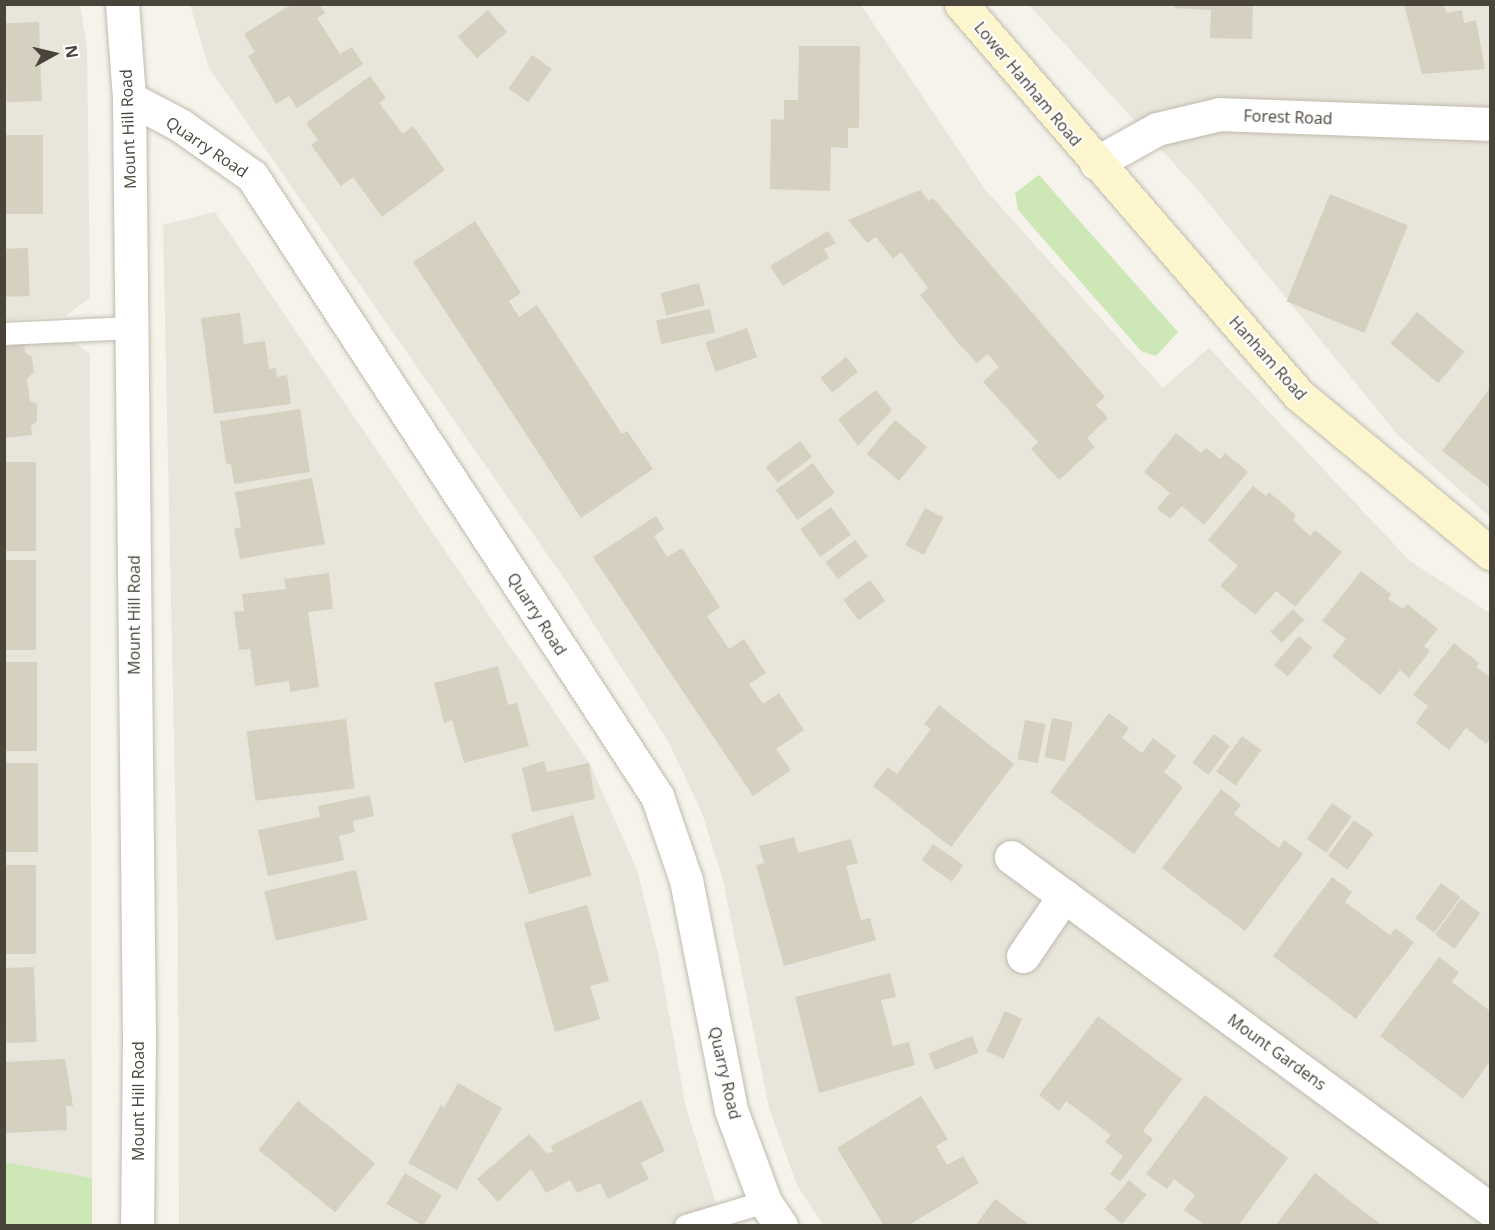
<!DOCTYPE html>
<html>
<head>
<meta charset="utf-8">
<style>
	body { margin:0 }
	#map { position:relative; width:1495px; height:1230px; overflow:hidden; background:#f5f3eb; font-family:"Open Sans",sans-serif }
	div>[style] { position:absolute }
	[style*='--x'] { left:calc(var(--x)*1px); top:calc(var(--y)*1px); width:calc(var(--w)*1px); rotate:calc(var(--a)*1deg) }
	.residential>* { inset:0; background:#e8e5da }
	.green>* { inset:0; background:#cde7b6 }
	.building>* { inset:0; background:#d6d0c1; transform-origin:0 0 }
	.roads { filter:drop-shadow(0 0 2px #c0bbae) drop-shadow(0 0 2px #c0bbae) }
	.service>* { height:22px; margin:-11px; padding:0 11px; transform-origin:11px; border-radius:11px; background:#fff }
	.minor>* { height:33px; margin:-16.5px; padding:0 16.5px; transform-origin:16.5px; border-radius:16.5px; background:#fff }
	.tertiary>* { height:33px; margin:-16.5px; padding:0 16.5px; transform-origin:16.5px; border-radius:16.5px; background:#fff }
	.secondary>* { height:33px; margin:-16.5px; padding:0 16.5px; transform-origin:16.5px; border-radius:16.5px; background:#fcf5ce }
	span { translate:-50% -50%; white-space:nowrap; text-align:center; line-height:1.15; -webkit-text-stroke:4.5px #fff; paint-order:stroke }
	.street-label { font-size:16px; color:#494439 }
	.frame { position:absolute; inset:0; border:6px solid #494439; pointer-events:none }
	.north { position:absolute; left:24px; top:24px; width:60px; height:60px; -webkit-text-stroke:4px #fff; paint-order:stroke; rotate:82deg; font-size:16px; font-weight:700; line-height:24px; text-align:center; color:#494439 }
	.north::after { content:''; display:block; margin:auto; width:21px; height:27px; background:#494439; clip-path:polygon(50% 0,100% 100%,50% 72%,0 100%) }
</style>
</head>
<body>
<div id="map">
	<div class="residential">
		<div style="clip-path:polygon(5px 5px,80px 5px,87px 49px,90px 298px,65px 316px,5px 320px)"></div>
		<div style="clip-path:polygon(190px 5px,861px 5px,984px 188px,1163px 388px,1209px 348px,1410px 561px,1490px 613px,1490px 1225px,823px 1225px,797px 1185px,769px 1108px,723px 880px,702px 813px,668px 741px,568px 584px,209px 68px)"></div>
		<div style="clip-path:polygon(1029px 5px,1490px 5px,1490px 517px,1398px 435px,1197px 189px)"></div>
		<div style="clip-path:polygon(215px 212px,590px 764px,637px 870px,658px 954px,686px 1108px,723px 1225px,179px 1225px,178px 928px,163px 225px)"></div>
		<div style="clip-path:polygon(69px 338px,90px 354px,92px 1178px,5px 1162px,4px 343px)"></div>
	</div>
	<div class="green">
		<div style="clip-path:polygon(1039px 175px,1178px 332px,1156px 356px,1141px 351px,1018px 210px,1015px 193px)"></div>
		<div style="clip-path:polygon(5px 1162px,92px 1178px,92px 1225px,5px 1225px)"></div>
	</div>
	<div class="building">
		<div style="clip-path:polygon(292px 4px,319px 4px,325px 13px,317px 18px,340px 54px,352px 47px,363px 64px,297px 108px,289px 96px,276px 104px,248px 56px,255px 52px,244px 34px)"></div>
		<div style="clip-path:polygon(1175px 4px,1253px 4px,1252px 39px,1210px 38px,1211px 10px,1175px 8px)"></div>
		<div style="clip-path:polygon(1404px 4px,1444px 4px,1446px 13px,1462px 10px,1464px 23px,1476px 20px,1485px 69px,1422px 74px)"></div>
		<div style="left:488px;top:10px;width:29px;height:40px;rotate:49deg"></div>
		<div style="left:39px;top:22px;width:79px;height:35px;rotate:88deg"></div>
		<div style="clip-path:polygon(799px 46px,860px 46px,859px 128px,848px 128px,848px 148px,831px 147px,830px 191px,770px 189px,771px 119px,784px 120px,784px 100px,798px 100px)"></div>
		<div style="left:532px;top:55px;width:24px;height:41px;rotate:35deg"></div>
		<div style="clip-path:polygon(370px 76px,386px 98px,379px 103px,403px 134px,413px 126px,445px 170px,382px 217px,353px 177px,341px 186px,311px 145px,318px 140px,306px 123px)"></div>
		<div style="left:4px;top:135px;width:39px;height:79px"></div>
		<div style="clip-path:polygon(920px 190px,929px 201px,933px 198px,1105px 397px,1096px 405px,1108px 418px,1087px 438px,1095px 447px,1059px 480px,1031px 449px,1038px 442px,983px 382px,999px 367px,988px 354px,977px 363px,957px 342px,920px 295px,928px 288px,901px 252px,893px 259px,876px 237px,867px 243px,848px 220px)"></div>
		<div style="left:1330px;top:194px;width:84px;height:116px;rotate:22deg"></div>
		<div style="clip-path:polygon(475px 221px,521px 293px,509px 301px,519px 317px,537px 305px,622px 434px,627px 431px,653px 469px,581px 518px,413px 262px)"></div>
		<div style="clip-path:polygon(828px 231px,836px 243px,824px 249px,829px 258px,783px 286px,770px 266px)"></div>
		<div style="left:28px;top:248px;width:48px;height:24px;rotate:88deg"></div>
		<div style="left:699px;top:283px;width:23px;height:40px;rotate:75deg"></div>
		<div style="left:710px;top:309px;width:24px;height:55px;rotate:78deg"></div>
		<div style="left:1417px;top:312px;width:62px;height:41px;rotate:40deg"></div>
		<div style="clip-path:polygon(240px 313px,244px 344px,265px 341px,269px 369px,276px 368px,277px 377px,287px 375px,291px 404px,214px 414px,201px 318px)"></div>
		<div style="left:747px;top:328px;width:31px;height:44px;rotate:71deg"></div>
		<div style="clip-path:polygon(24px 341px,25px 352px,32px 357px,34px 372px,27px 379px,30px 401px,37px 404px,37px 421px,31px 426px,32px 435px,4px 438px,4px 343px)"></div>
		<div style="left:846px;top:357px;width:19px;height:33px;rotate:51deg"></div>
		<div style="clip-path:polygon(1490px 388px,1490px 488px,1442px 451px)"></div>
		<div style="clip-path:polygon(876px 390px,892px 410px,858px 446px,838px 419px)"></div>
		<div style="clip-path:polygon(300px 409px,310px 472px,234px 484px,231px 464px,226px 464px,220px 421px)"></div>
		<div style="left:895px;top:420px;width:42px;height:44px;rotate:40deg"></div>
		<div style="clip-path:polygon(1176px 433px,1201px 453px,1206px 448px,1220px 459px,1225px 453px,1248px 472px,1204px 525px,1182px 506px,1170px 519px,1157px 508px,1170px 493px,1144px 472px)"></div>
		<div style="left:800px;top:441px;width:20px;height:43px;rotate:53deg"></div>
		<div style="left:4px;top:462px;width:32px;height:89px"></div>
		<div style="left:813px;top:463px;width:37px;height:46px;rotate:54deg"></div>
		<div style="clip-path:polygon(312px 478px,325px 544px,240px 559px,234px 529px,241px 527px,235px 492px)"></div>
		<div style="clip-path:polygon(1253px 486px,1266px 496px,1269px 492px,1296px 515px,1293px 520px,1310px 536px,1315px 530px,1342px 552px,1295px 607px,1276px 591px,1255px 615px,1220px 586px,1238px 566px,1208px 540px)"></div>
		<div style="left:831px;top:507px;width:34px;height:38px;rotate:54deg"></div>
		<div style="left:925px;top:508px;width:21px;height:42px;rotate:28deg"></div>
		<div style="clip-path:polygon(656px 516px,664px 529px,654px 536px,667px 557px,682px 548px,720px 607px,707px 616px,729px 649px,744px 639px,766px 673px,749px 684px,763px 704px,779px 693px,804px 730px,776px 749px,791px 770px,753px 796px,593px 557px)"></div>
		<div style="left:855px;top:540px;width:21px;height:37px;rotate:53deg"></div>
		<div style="left:4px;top:560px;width:32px;height:90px"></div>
		<div style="clip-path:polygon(1361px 571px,1391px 594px,1388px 599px,1403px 609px,1407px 604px,1438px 629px,1424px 646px,1430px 651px,1409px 678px,1400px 670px,1380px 695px,1332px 656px,1346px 639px,1322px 621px)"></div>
		<div style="clip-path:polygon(329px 573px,333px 609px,308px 612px,319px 687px,290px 692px,289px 681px,255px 686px,250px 649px,239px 650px,234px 612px,244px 611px,242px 594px,286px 589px,284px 579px)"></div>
		<div style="left:870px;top:580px;width:26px;height:33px;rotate:54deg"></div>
		<div style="left:1293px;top:609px;width:16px;height:32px;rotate:45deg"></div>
		<div style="left:1299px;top:636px;width:18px;height:38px;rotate:41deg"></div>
		<div style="clip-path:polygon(1454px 643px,1479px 663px,1476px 667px,1490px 677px,1490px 739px,1486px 744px,1466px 728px,1449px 750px,1416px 723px,1428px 706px,1413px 695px)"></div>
		<div style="left:4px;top:662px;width:33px;height:89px"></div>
		<div style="clip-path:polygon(498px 666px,508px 705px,517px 703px,529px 746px,464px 763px,452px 720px,444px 723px,434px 683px)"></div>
		<div style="clip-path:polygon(939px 705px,1014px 764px,951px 847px,873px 786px,888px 767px,897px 774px,931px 729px,924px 724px)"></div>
		<div style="clip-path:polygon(1109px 713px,1129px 728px,1122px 738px,1142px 753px,1153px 738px,1176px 756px,1164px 772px,1183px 787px,1134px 854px,1050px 792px)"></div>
		<div style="left:1052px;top:718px;width:21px;height:40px;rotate:11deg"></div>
		<div style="left:346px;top:719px;width:70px;height:100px;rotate:83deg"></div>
		<div style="left:1025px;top:720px;width:21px;height:40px;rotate:11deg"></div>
		<div style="left:1214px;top:734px;width:20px;height:36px;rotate:37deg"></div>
		<div style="left:1242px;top:736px;width:24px;height:44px;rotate:36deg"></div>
		<div style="clip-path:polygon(544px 761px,547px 772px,589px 763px,595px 799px,532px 812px,522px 768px)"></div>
		<div style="left:4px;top:763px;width:34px;height:89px"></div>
		<div style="clip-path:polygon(1221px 789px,1241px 805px,1234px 814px,1279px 848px,1284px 840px,1303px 854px,1245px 931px,1162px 868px)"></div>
		<div style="clip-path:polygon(370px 795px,374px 816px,353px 821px,355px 832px,339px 836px,344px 860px,268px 876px,258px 830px,320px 817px,318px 806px)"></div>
		<div style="left:1332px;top:803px;width:24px;height:44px;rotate:35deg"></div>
		<div style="left:573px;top:815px;width:63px;height:65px;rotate:73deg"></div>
		<div style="left:1354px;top:820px;width:24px;height:44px;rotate:36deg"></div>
		<div style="clip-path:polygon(794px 837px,798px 853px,851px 839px,858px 863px,846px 866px,861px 920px,870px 918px,876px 940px,784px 966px,756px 865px,764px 863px,759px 846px)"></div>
		<div style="left:933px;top:844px;width:37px;height:20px;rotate:35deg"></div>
		<div style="left:4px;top:865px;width:32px;height:89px"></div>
		<div style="left:356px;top:870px;width:51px;height:94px;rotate:77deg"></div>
		<div style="clip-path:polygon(1332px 877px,1352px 892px,1345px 902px,1390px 935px,1395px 928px,1414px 942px,1356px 1019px,1273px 956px)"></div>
		<div style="left:1441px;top:883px;width:24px;height:44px;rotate:36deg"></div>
		<div style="left:1461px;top:899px;width:24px;height:44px;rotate:36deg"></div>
		<div style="clip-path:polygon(587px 905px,609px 981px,590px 986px,600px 1019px,555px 1032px,524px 923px)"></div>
		<div style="clip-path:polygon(1439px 957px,1459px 972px,1452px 982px,1490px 1011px,1490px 1061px,1463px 1099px,1380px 1036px)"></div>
		<div style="left:34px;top:967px;width:75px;height:30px;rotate:88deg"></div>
		<div style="clip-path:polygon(890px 973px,896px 997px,881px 1000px,893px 1046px,909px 1042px,915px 1065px,819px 1093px,795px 997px)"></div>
		<div style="left:1005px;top:1011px;width:19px;height:44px;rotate:25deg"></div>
		<div style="clip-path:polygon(1098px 1016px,1182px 1079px,1143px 1131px,1153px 1139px,1120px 1182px,1110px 1174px,1123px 1156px,1105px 1142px,1111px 1135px,1066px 1101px,1059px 1111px,1039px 1095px)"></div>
		<div style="left:972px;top:1036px;width:18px;height:47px;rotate:68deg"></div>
		<div style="clip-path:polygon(65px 1059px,73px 1106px,66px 1106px,67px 1130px,4px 1133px,4px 1062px)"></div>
		<div style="clip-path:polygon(458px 1083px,502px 1108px,457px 1190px,408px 1163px,441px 1105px,444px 1108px)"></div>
		<div style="clip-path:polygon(1205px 1095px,1288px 1158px,1238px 1226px,1206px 1226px,1184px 1210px,1195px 1195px,1174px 1179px,1167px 1189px,1146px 1174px)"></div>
		<div style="clip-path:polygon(921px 1096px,948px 1139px,936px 1146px,947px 1165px,963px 1156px,979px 1183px,907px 1226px,884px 1226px,837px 1148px)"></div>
		<div style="clip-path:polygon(641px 1100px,665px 1151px,641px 1163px,649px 1179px,608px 1199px,600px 1183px,577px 1193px,570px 1180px,546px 1193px,531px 1169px,498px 1202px,477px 1179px,529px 1134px,547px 1153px,553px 1152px,551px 1146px)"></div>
		<div style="left:298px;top:1101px;width:99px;height:63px;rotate:39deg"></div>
		<div style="left:405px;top:1173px;width:43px;height:36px;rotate:31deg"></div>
		<div style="clip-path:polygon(1315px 1173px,1354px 1204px,1383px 1226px,1275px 1226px)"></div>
		<div style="left:1129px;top:1180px;width:23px;height:38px;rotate:40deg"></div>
		<div style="clip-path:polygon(995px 1199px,1031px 1226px,975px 1226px)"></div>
	</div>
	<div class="roads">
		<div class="service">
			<div style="--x:4;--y:334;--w:128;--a:-2.7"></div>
			<div style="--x:686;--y:1226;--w:83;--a:-16.9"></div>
		</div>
		<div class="minor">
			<div style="--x:129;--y:98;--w:58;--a:27.9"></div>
			<div style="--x:180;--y:125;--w:88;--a:35.3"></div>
			<div style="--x:252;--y:176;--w:741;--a:56.85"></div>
			<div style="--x:657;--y:796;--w:89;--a:71"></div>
			<div style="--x:686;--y:880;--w:234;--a:78.9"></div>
			<div style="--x:731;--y:1110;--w:98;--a:69.7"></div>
			<div style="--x:765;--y:1202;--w:29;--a:56"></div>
			<div style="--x:1096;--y:163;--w:70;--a:-29.1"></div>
			<div style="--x:1157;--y:129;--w:65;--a:-13.4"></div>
			<div style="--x:1220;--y:114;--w:270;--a:2.1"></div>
			<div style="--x:1011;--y:857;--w:594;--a:36.31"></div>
			<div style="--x:1023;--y:956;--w:73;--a:-55.7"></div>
		</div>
		<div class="tertiary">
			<div style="--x:122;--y:4;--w:94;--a:85.7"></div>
			<div style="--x:129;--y:98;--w:944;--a:89.39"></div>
			<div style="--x:139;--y:1042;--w:184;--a:90.6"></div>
		</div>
		<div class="secondary">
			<div style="--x:961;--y:4;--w:517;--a:49.16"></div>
			<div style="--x:1299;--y:395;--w:248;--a:39.6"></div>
		</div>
	</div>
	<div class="street-label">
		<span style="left:1028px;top:84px;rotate:50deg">Lower Hanham Road</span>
		<span style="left:1288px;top:117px;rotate:2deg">Forest Road</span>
		<span style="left:128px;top:129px;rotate:-92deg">Mount Hill Road</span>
		<span style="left:207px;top:147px;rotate:34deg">Quarry Road</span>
		<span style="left:1268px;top:358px;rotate:48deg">Hanham Road</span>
		<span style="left:537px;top:614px;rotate:57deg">Quarry Road</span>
		<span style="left:134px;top:615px;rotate:-90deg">Mount Hill Road</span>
		<span style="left:1277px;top:1052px;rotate:36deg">Mount Gardens</span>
		<span style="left:725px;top:1073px;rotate:77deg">Quarry Road</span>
		<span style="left:138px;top:1101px;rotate:-90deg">Mount Hill Road</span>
	</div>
	<div class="frame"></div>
	<div class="north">N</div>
</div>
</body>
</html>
